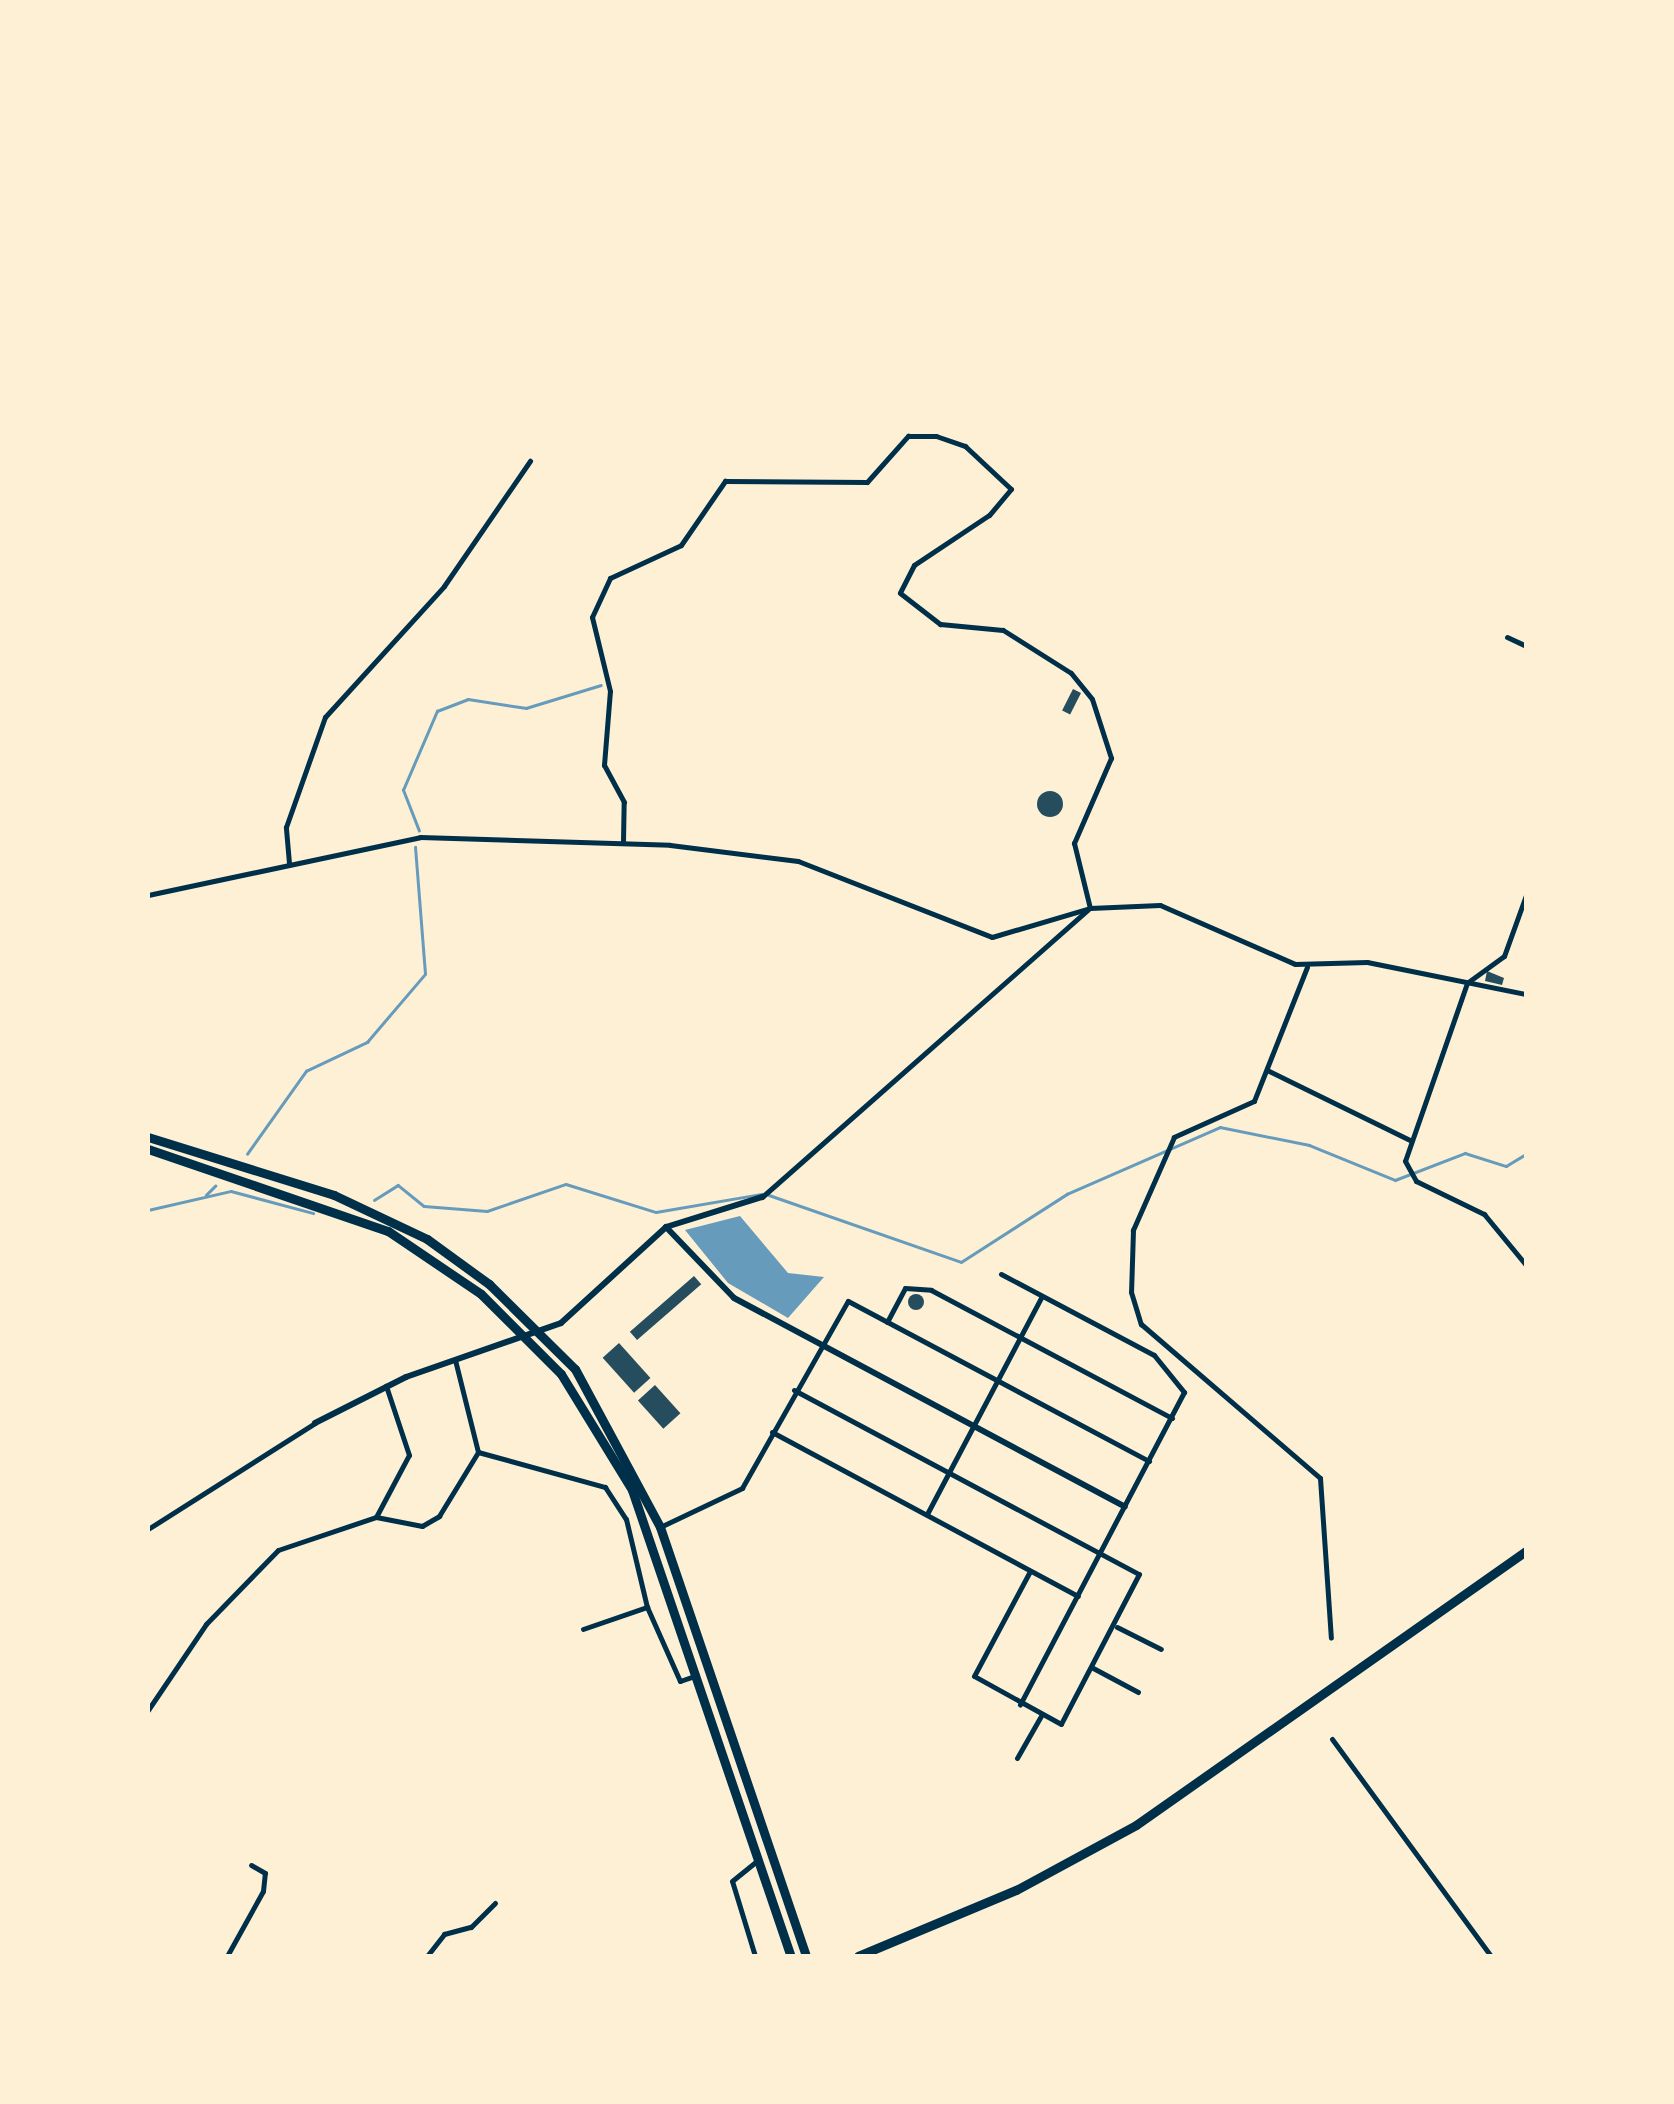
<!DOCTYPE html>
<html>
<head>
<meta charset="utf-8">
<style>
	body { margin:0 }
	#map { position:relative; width:1674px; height:2104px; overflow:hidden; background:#fdf0d5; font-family:Lato,sans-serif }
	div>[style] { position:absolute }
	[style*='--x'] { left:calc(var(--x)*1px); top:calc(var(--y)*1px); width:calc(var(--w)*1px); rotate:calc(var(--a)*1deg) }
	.water>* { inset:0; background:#669bbc }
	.stream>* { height:2.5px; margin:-1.25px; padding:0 1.25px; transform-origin:1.25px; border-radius:1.25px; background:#669bbc }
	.building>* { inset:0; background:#264d5e; transform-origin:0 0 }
	.round { border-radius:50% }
	.minor>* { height:5px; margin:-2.5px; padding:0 2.5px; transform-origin:2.5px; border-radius:2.5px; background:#003049 }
	.tertiary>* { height:6px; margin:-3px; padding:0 3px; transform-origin:3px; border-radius:3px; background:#003049 }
	.trunk>* { height:9px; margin:-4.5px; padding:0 4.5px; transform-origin:4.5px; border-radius:4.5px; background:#003049 }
	.motorway>* { height:9px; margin:-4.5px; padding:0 4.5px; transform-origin:4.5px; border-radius:4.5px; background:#003049 }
	span { translate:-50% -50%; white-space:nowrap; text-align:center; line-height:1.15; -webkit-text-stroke:9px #fdf0d5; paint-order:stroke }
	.frame { position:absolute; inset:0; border:150px solid #fdf0d5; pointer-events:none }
</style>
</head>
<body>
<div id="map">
	<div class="water">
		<div style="clip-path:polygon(740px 1216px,788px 1273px,824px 1277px,788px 1318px,728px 1283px,685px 1230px)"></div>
	</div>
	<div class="stream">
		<div style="--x:419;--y:831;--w:44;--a:-111.3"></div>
		<div style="--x:403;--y:790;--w:86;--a:-66.7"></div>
		<div style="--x:437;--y:711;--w:33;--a:-21"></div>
		<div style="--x:468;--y:699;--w:59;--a:8.8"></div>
		<div style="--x:526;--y:708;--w:78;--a:-17"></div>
		<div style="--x:247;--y:1154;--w:102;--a:-54.6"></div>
		<div style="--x:306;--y:1071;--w:68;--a:-25.4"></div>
		<div style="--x:367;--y:1042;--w:89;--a:-49.5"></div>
		<div style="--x:425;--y:974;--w:127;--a:-94.5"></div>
		<div style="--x:206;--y:1195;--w:13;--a:-45"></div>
		<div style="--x:769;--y:1195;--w:203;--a:19.2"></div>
		<div style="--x:961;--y:1262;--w:126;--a:-32.7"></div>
		<div style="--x:1067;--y:1194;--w:167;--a:-23.6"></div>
		<div style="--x:1220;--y:1127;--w:91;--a:11.4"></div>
		<div style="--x:1309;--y:1145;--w:93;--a:22.1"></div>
		<div style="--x:1395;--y:1180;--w:75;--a:-21.1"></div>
		<div style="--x:1465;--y:1153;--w:43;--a:17.6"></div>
		<div style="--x:1506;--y:1166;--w:23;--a:-31"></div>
		<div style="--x:374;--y:1200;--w:28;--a:-32"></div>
		<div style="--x:398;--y:1185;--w:33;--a:39"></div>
		<div style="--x:424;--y:1206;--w:63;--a:4.5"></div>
		<div style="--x:487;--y:1211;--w:83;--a:-18.9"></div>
		<div style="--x:566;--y:1184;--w:94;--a:17.3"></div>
		<div style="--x:656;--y:1212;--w:107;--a:-9.7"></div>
		<div style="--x:148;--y:1210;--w:85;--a:-12.9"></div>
		<div style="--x:231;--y:1191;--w:85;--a:15"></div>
	</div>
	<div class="building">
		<div style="left:1073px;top:689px;width:9px;height:24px;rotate:27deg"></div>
		<div class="round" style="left:1037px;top:791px;width:26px;height:26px"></div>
		<div style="clip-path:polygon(1487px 971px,1504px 978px,1502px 985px,1485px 981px)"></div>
		<div style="left:694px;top:1276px;width:11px;height:85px;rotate:49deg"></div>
		<div class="round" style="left:908px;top:1294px;width:16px;height:16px"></div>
		<div style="left:619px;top:1343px;width:47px;height:22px;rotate:48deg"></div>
		<div style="left:655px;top:1385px;width:38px;height:23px;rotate:48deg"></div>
	</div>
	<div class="minor">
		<div style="--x:1507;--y:637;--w:21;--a:25"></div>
		<div style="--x:623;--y:841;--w:39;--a:-89"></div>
		<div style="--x:624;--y:802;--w:42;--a:-118.4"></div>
		<div style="--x:604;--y:765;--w:74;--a:-85.4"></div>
		<div style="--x:610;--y:691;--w:76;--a:-103.7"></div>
		<div style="--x:592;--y:617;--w:43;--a:-65.2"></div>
		<div style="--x:610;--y:578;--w:78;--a:-24.9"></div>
		<div style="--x:681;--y:545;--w:78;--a:-55.5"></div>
		<div style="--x:725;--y:481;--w:142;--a:0.4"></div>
		<div style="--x:867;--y:482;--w:62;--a:-48.3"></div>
		<div style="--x:908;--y:436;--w:28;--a:0"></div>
		<div style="--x:936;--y:436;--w:31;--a:19"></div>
		<div style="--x:965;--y:446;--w:63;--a:43.1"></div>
		<div style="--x:1011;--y:489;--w:34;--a:130"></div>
		<div style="--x:989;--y:515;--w:90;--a:146.3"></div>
		<div style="--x:914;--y:565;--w:31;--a:117"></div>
		<div style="--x:900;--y:593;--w:51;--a:37.8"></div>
		<div style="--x:940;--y:624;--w:63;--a:5.4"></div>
		<div style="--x:1003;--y:630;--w:80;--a:32.3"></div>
		<div style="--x:1071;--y:673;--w:33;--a:51"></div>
		<div style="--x:1092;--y:699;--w:62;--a:72.1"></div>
		<div style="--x:1111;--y:758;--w:93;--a:113.5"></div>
		<div style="--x:1074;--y:843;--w:67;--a:76.2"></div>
		<div style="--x:289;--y:863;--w:36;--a:-95"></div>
		<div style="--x:286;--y:827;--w:117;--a:-70.5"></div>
		<div style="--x:325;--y:717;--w:177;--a:-47.7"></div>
		<div style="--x:444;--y:586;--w:152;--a:-55.5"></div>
		<div style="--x:148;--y:895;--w:278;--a:-12"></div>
		<div style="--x:420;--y:837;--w:250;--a:1.8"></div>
		<div style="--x:670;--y:845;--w:129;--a:7.1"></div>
		<div style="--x:798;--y:861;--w:208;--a:21.4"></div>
		<div style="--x:992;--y:937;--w:102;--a:-16.5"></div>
		<div style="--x:1090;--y:908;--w:70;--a:-2.5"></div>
		<div style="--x:1160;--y:905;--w:147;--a:23.6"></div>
		<div style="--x:1295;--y:964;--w:72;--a:-1.6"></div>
		<div style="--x:1367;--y:962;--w:162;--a:11.4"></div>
		<div style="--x:1526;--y:895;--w:65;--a:109.8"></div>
		<div style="--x:1504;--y:956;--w:46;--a:143.9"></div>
		<div style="--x:1467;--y:983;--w:188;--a:109.2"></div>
		<div style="--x:1405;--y:1161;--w:23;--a:61"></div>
		<div style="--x:1416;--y:1181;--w:76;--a:25.9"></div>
		<div style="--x:1484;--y:1214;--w:66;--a:50.5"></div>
		<div style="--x:1307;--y:967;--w:144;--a:111.6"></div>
		<div style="--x:1254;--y:1101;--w:88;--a:155.8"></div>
		<div style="--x:1174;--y:1137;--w:102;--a:113.8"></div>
		<div style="--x:1133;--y:1230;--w:62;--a:91.8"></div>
		<div style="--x:1131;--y:1292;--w:34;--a:73"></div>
		<div style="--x:1141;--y:1324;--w:236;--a:40.7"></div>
		<div style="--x:1320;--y:1478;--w:160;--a:86.1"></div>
		<div style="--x:1267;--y:1070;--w:159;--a:26.1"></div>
		<div style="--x:762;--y:1197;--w:434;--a:-41.4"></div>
		<div style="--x:1001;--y:1274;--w:173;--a:27.9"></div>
		<div style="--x:1154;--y:1355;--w:48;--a:51"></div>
		<div style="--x:1184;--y:1392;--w:353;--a:117.7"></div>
		<div style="--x:887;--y:1322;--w:38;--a:-62"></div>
		<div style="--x:905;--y:1288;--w:26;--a:4"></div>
		<div style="--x:931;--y:1290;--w:273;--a:28"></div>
		<div style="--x:794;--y:1390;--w:391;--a:28.1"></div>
		<div style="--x:1139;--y:1574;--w:169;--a:117.5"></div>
		<div style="--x:1061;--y:1724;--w:99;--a:-151.1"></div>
		<div style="--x:974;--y:1676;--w:119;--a:-61.9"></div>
		<div style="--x:772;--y:1432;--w:347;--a:28.2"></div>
		<div style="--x:478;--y:1452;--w:132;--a:15.4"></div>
		<div style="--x:605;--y:1487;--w:38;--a:57"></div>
		<div style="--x:626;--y:1519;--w:90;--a:76.6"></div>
		<div style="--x:927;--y:1514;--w:246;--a:-62.2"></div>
		<div style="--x:376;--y:1517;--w:70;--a:-62"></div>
		<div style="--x:409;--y:1455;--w:73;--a:-108.4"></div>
		<div style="--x:660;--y:1527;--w:91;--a:-25.4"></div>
		<div style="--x:742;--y:1488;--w:215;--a:-60.5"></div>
		<div style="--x:848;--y:1301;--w:341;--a:28"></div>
		<div style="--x:148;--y:1529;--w:198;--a:-32.4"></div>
		<div style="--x:1117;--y:1627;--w:49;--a:26.6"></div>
		<div style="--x:583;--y:1629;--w:68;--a:-19"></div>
		<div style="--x:647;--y:1607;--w:81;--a:66"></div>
		<div style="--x:680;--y:1681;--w:18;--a:-19"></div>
		<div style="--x:1093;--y:1668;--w:51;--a:28.1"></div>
		<div style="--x:148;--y:1710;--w:104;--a:-56"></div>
		<div style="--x:206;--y:1624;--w:103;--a:-45.8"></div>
		<div style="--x:278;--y:1550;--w:103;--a:-18.6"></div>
		<div style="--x:376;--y:1517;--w:47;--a:11.1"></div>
		<div style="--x:422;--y:1526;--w:20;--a:-30"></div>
		<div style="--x:439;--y:1516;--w:75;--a:-58.6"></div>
		<div style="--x:478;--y:1452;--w:95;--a:-104"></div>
		<div style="--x:1332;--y:1739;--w:269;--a:53.8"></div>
		<div style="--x:1017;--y:1758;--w:48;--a:-60.3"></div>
		<div style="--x:227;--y:1956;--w:74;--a:-61"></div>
		<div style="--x:263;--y:1891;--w:18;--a:-84"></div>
		<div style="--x:265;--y:1873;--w:16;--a:-150"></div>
		<div style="--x:427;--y:1956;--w:28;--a:-52"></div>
		<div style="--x:444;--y:1934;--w:28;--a:-15"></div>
		<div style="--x:471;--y:1927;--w:34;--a:-45"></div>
		<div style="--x:755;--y:1956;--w:78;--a:-107"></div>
		<div style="--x:732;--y:1881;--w:33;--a:-39"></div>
	</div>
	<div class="tertiary">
		<div style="--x:666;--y:1227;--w:98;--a:46.2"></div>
		<div style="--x:734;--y:1298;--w:443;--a:28.1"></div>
		<div style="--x:315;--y:1423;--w:102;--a:-26.8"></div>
		<div style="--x:406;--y:1377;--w:164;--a:-19.2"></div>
		<div style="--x:561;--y:1323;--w:142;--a:-42.4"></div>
		<div style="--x:666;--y:1227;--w:101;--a:-17.4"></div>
	</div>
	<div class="trunk">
		<div style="--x:148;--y:1137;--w:195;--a:17.3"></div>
		<div style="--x:334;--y:1195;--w:103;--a:25.3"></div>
		<div style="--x:427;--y:1239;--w:77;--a:36"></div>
		<div style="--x:489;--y:1284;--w:121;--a:44.7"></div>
		<div style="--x:575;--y:1369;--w:179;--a:61.7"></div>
		<div style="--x:660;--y:1527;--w:453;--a:71.2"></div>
		<div style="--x:148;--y:1149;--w:254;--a:18.9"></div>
		<div style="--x:388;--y:1231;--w:112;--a:34.1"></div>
		<div style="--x:481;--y:1294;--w:113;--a:45"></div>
		<div style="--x:561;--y:1374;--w:136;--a:58.5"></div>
		<div style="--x:632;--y:1490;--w:492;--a:71.2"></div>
	</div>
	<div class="motorway">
		<div style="--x:858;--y:1956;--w:171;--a:-22.7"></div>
		<div style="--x:1016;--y:1890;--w:136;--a:-28.4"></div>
		<div style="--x:1136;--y:1825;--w:477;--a:-35.1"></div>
	</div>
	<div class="frame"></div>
</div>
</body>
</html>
